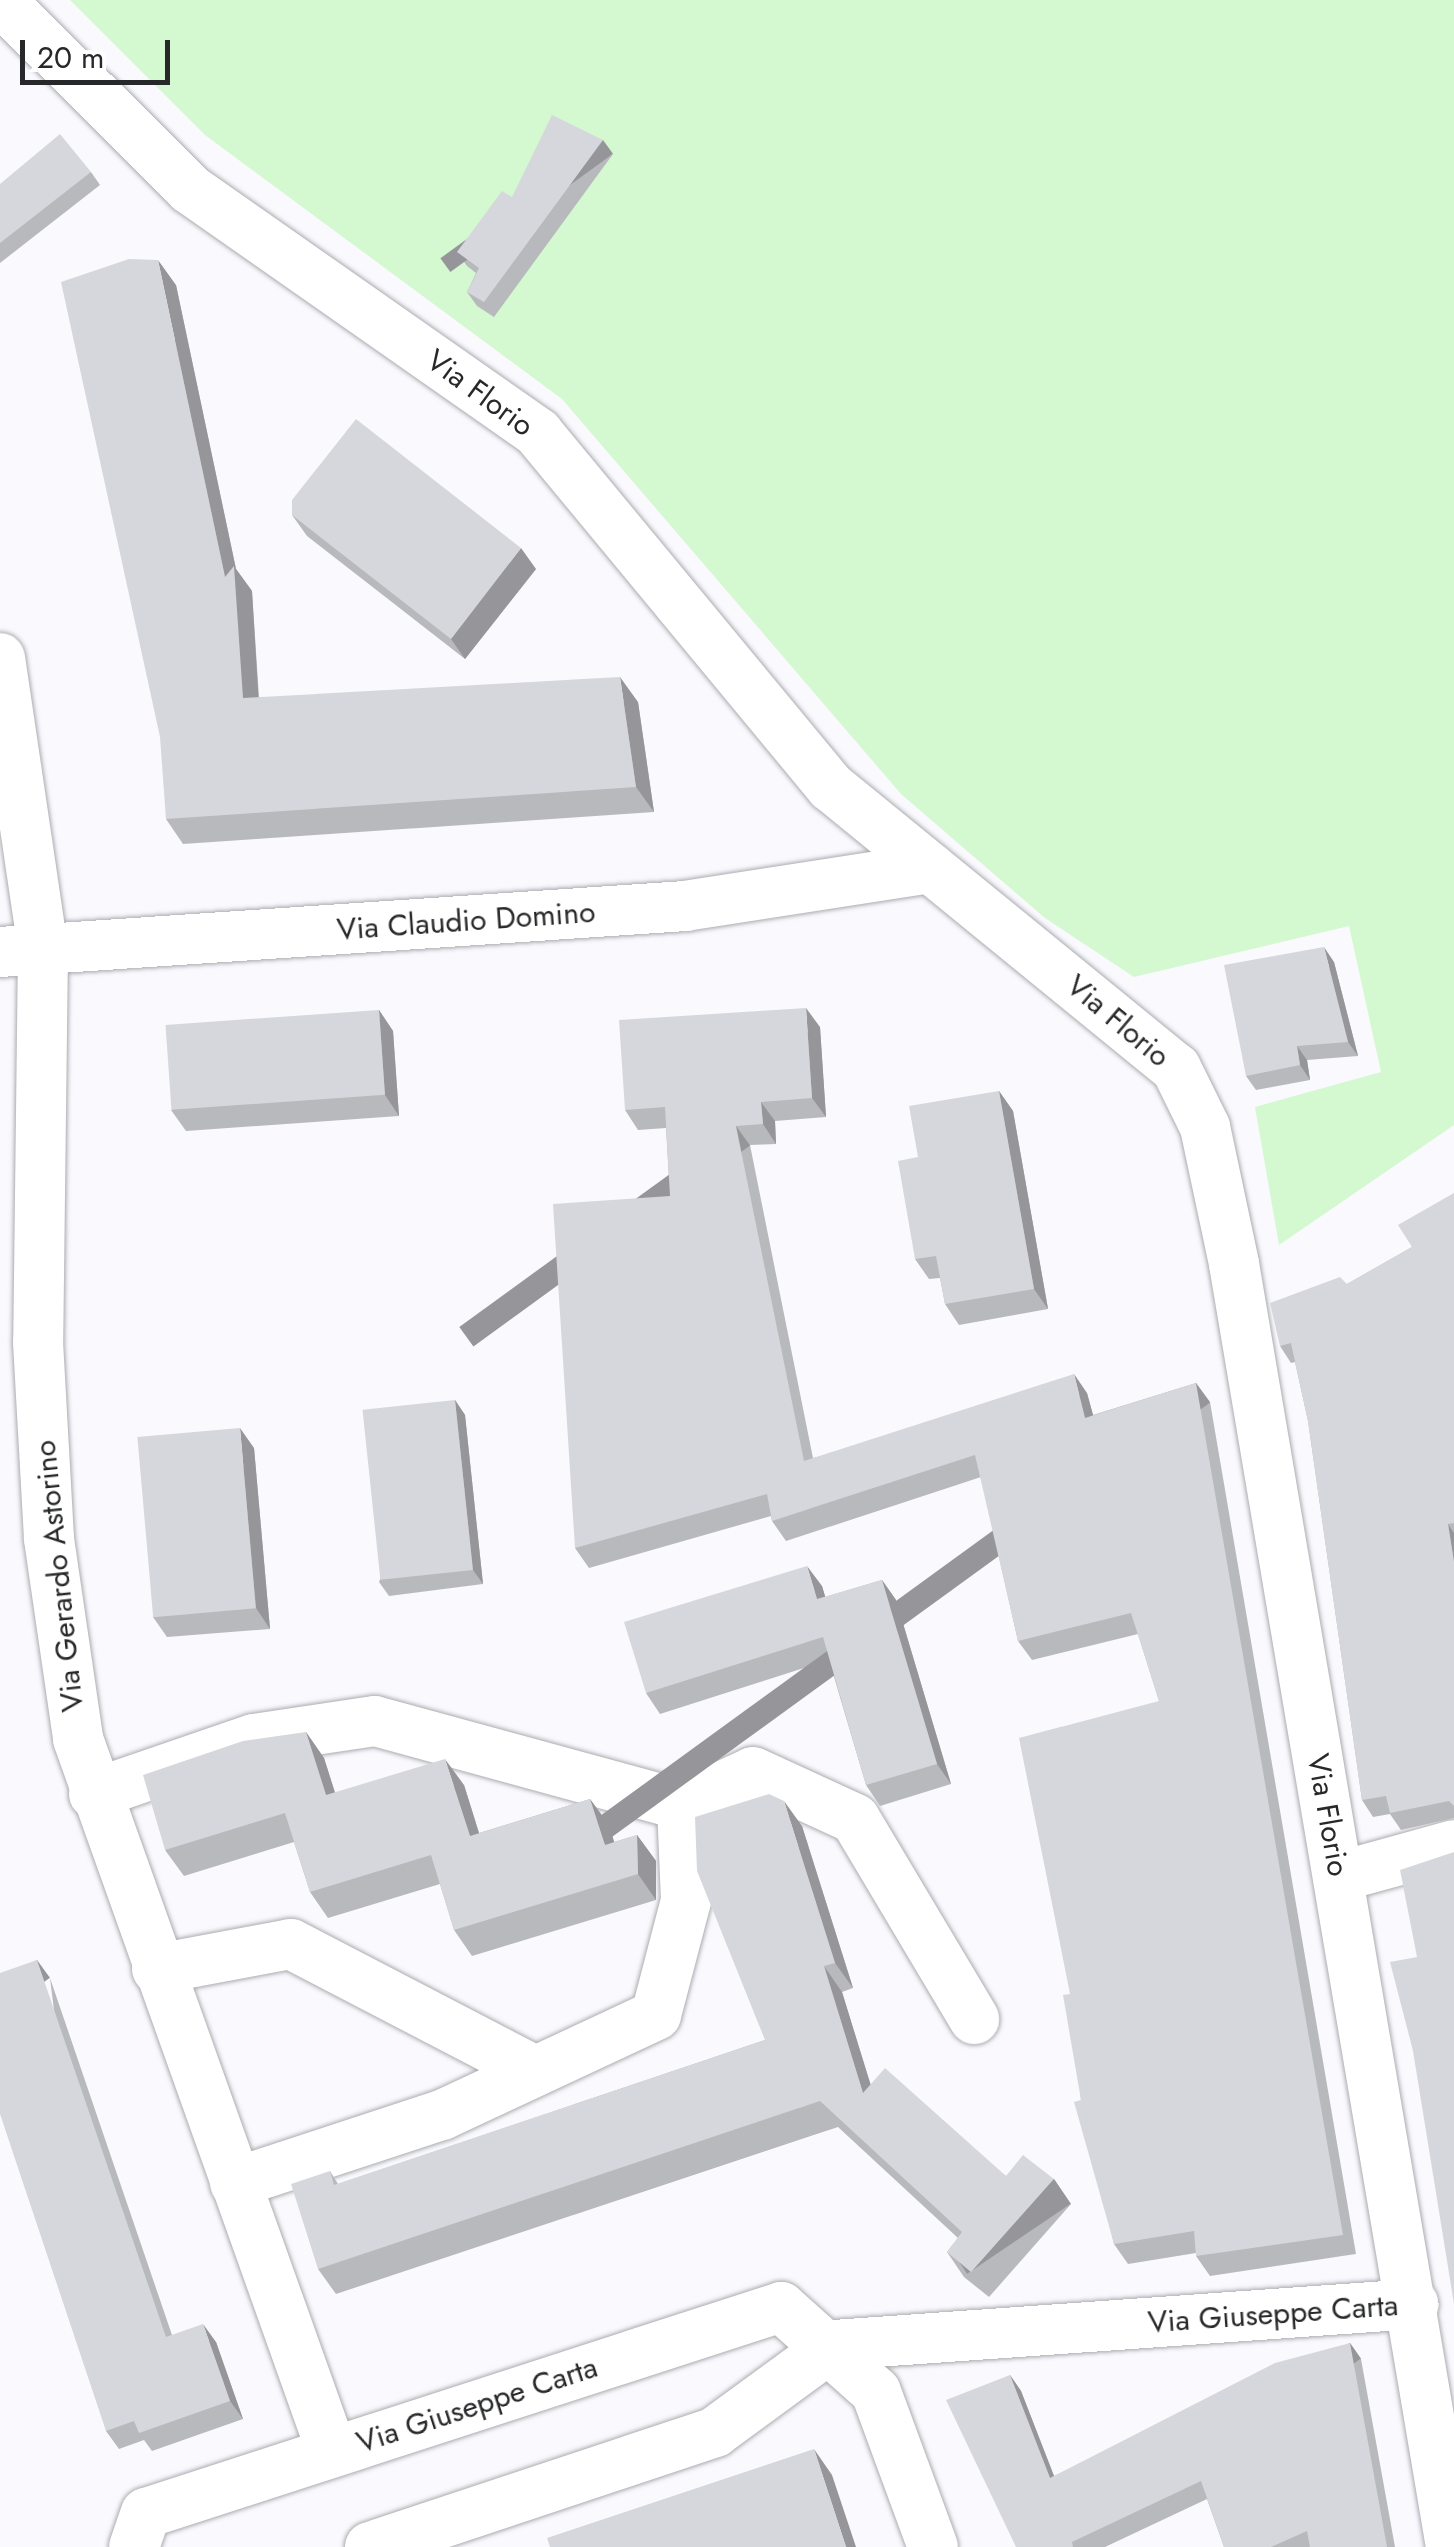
<!DOCTYPE html>
<html>
<head>
<meta charset="utf-8">
<style>
	body { margin:0 }
	#map { position:relative; width:1454px; height:2547px; overflow:hidden; background:#f9f9fe; font-family:Jost,sans-serif }
	div>[style] { position:absolute }
	[style*='--x'] { left:calc(var(--x)*1px); top:calc(var(--y)*1px); width:calc(var(--w)*1px); rotate:calc(var(--a)*1deg) }
	.green>* { inset:0; background:#d4f8d0 }
	.roads { filter:drop-shadow(0 0 2px #abacb0) drop-shadow(0 0 2px #abacb0) }
	.minor>* { height:50px; margin:-25px; padding:0 25px; transform-origin:25px; border-radius:25px; background:#fff }
	.wall>* { inset:0; background:#b8b9bd }
	.shaded-wall>* { inset:0; background:#96969a; transform-origin:0 0 }
	.building>* { inset:0; background:#d6d7dc; transform-origin:0 0 }
	span { translate:-50% -50%; white-space:nowrap; text-align:center; line-height:1.15; -webkit-text-stroke:10px #fff; paint-order:stroke }
	.street-label { font-size:30px; color:#27282a }
	.scale { position:absolute; left:20px; top:40px; width:150px; height:45px; box-sizing:border-box; border:5px solid #27282a; border-top:0; padding-left:12px; font-size:30px; line-height:35px; white-space:nowrap; color:#27282a; -webkit-text-stroke:8px #fff; paint-order:stroke }
</style>
</head>
<body>
<div id="map">
	<div class="green">
		<div style="clip-path:polygon(70px 0,1454px 0,1454px 1125px,1279px 1245px,1255px 1107px,1381px 1072px,1349px 926px,1134px 977px,1045px 918px,901px 794px,562px 399px,205px 135px)"></div>
	</div>
	<div class="roads">
		<div class="minor">
			<div style="--x:0;--y:0;--w:268;--a:44.8"></div>
			<div style="--x:190;--y:189;--w:425;--a:35"></div>
			<div style="--x:538;--y:433;--w:460;--a:50.4"></div>
			<div style="--x:831;--y:787;--w:445;--a:39.2"></div>
			<div style="--x:1176;--y:1068;--w:66;--a:63.8"></div>
			<div style="--x:1205;--y:1127;--w:140;--a:78"></div>
			<div style="--x:1234;--y:1264;--w:1301;--a:80.4"></div>
			<div style="--x:0;--y:658;--w:294;--a:81.6"></div>
			<div style="--x:43;--y:949;--w:393;--a:90.7"></div>
			<div style="--x:38;--y:1342;--w:197;--a:86.8"></div>
			<div style="--x:49;--y:1539;--w:202;--a:81.7"></div>
			<div style="--x:78;--y:1739;--w:757;--a:70.39"></div>
			<div style="--x:0;--y:952;--w:687;--a:-3.84"></div>
			<div style="--x:685;--y:906;--w:248;--a:-8.8"></div>
			<div style="--x:94;--y:1794;--w:169;--a:-19"></div>
			<div style="--x:254;--y:1739;--w:122;--a:-8.5"></div>
			<div style="--x:375;--y:1721;--w:318;--a:15.3"></div>
			<div style="--x:1338;--y:1877;--w:120;--a:-15.4"></div>
			<div style="--x:157;--y:1969;--w:136;--a:-10.6"></div>
			<div style="--x:291;--y:1944;--w:275;--a:27.5"></div>
			<div style="--x:235;--y:2183;--w:218;--a:-18.2"></div>
			<div style="--x:442;--y:2115;--w:236;--a:-25"></div>
			<div style="--x:656;--y:2015;--w:118;--a:-75.3"></div>
			<div style="--x:686;--y:1901;--w:96;--a:-92.4"></div>
			<div style="--x:682;--y:1805;--w:78;--a:-24.9"></div>
			<div style="--x:753;--y:1772;--w:112;--a:24.7"></div>
			<div style="--x:855;--y:1819;--w:233;--a:59.2"></div>
			<div style="--x:134;--y:2547;--w:36;--a:-71"></div>
			<div style="--x:146;--y:2513;--w:668;--a:-17.97"></div>
			<div style="--x:781;--y:2307;--w:127;--a:41.8"></div>
			<div style="--x:876;--y:2392;--w:165;--a:69.8"></div>
			<div style="--x:370;--y:2547;--w:364;--a:-18.4"></div>
			<div style="--x:715;--y:2432;--w:147;--a:-36.2"></div>
			<div style="--x:834;--y:2345;--w:581;--a:-4.04"></div>
		</div>
	</div>
	<div class="wall">
		<div style="clip-path:polygon(613px 154px,494px 317px,477px 306px,467px 292px,476px 273px,467px 266px,457px 252px,512px 197px)"></div>
		<div style="clip-path:polygon(91px 172px,100px 185px,0 263px,0 184px)"></div>
		<div style="clip-path:polygon(176px 285px,236px 569px,252px 591px,259px 697px,638px 702px,654px 812px,183px 844px,166px 819px)"></div>
		<div style="clip-path:polygon(292px 515px,536px 569px,465px 659px,307px 536px)"></div>
		<div style="clip-path:polygon(1334px 962px,1358px 1056px,1307px 1060px,1310px 1080px,1256px 1090px,1246px 1076px)"></div>
		<div style="clip-path:polygon(379px 1010px,393px 1031px,399px 1116px,186px 1131px,171px 1110px)"></div>
		<div style="clip-path:polygon(820px 1027px,826px 1117px,775px 1121px,776px 1144px,750px 1145px,813px 1458px,1087px 1393px,1093px 1415px,1196px 1383px,1210px 1402px,1356px 2254px,1210px 2276px,1196px 2256px,1196px 2253px,1128px 2264px,1114px 2244px,1081px 2100px,1070px 1994px,1159px 1701px,1138px 1634px,1032px 1660px,1018px 1641px,981px 1477px,786px 1541px,772px 1521px,771px 1516px,589px 1568px,575px 1548px,670px 1196px,666px 1128px,638px 1130px,625px 1110px)"></div>
		<div style="clip-path:polygon(999px 1091px,1013px 1111px,1048px 1309px,959px 1325px,945px 1304px,940px 1278px,929px 1279px,915px 1259px,918px 1157px)"></div>
		<div style="clip-path:polygon(1454px 1193px,1454px 1818px,1401px 1830px,1390px 1814px,1373px 1817px,1362px 1800px,1308px 1421px,1295px 1362px,1291px 1363px,1280px 1346px,1347px 1284px,1412px 1247px)"></div>
		<div style="clip-path:polygon(455px 1400px,465px 1415px,483px 1584px,389px 1596px,379px 1582px)"></div>
		<div style="clip-path:polygon(254px 1448px,270px 1629px,167px 1637px,153px 1617px)"></div>
		<div style="clip-path:polygon(882px 1580px,896px 1600px,951px 1784px,880px 1806px,866px 1785px,829px 1660px,660px 1714px,646px 1693px,822px 1586px,825px 1597px)"></div>
		<div style="clip-path:polygon(306px 1732px,324px 1758px,335px 1793px,464px 1785px,479px 1833px,590px 1799px,609px 1825px,614px 1842px,637px 1835px,656px 1861px,656px 1900px,472px 1956px,454px 1930px,440px 1884px,328px 1918px,310px 1892px,294px 1842px,184px 1876px,165px 1850px)"></div>
		<div style="clip-path:polygon(802px 1826px,853px 1988px,842px 1992px,870px 2084px,1006px 2176px,1054px 2179px,1071px 2204px,989px 2297px,964px 2277px,947px 2252px,958px 2238px,838px 2127px,336px 2294px,318px 2269px,330px 2171px,338px 2184px,765px 2040px)"></div>
		<div style="clip-path:polygon(50px 1978px,172px 2335px,216px 2342px,243px 2419px,152px 2451px,144px 2440px,119px 2449px,106px 2431px)"></div>
		<div style="clip-path:polygon(1350px 2343px,1361px 2359px,1395px 2547px,1224px 2547px,1207px 2499px,1105px 2547px,1016px 2547px,1010px 2375px,1021px 2391px,1054px 2476px)"></div>
	</div>
	<div class="shaded-wall">
		<div style="left:603px;top:140px;width:17px;height:201px;rotate:54deg"></div>
		<div style="clip-path:polygon(158px 260px,176px 285px,236px 569px,252px 591px,260px 723px,243px 698px,225px 577px)"></div>
		<div style="clip-path:polygon(521px 548px,536px 569px,465px 659px,451px 639px)"></div>
		<div style="clip-path:polygon(620px 677px,638px 702px,654px 812px,636px 787px)"></div>
		<div style="clip-path:polygon(1324px 947px,1334px 962px,1358px 1056px,1348px 1042px)"></div>
		<div style="clip-path:polygon(806px 1008px,820px 1027px,826px 1117px,812px 1098px)"></div>
		<div style="clip-path:polygon(379px 1010px,393px 1031px,399px 1116px,385px 1095px)"></div>
		<div style="clip-path:polygon(1297px 1046px,1307px 1060px,1310px 1080px,1300px 1065px)"></div>
		<div style="clip-path:polygon(999px 1091px,1013px 1111px,1048px 1309px,1034px 1289px)"></div>
		<div style="clip-path:polygon(761px 1102px,775px 1121px,776px 1144px,763px 1124px)"></div>
		<div style="left:736px;top:1126px;width:24px;height:342px;rotate:54deg"></div>
		<div style="clip-path:polygon(1074px 1374px,1087px 1393px,1099px 1437px,1085px 1418px)"></div>
		<div style="left:1196px;top:1383px;width:24px;height:865px;rotate:54deg"></div>
		<div style="clip-path:polygon(455px 1400px,465px 1415px,483px 1584px,473px 1570px)"></div>
		<div style="clip-path:polygon(240px 1428px,254px 1448px,270px 1629px,256px 1608px)"></div>
		<div style="clip-path:polygon(1448px 1524px,1454px 1533px,1454px 1562px)"></div>
		<div style="clip-path:polygon(807px 1566px,822px 1586px,832px 1619px,817px 1599px)"></div>
		<div style="clip-path:polygon(882px 1580px,896px 1600px,951px 1784px,937px 1764px)"></div>
		<div style="clip-path:polygon(306px 1732px,324px 1758px,344px 1821px,326px 1795px)"></div>
		<div style="clip-path:polygon(445px 1759px,464px 1785px,488px 1862px,470px 1836px)"></div>
		<div style="clip-path:polygon(590px 1799px,609px 1825px,623px 1871px,605px 1845px)"></div>
		<div style="clip-path:polygon(784px 1801px,802px 1826px,853px 1988px,835px 1963px)"></div>
		<div style="clip-path:polygon(637px 1835px,656px 1861px,656px 1900px,638px 1874px)"></div>
		<div style="left:37px;top:1960px;width:22px;height:398px;rotate:54deg"></div>
		<div style="clip-path:polygon(824px 1966px,842px 1992px,881px 2118px,863px 2093px)"></div>
		<div style="left:1054px;top:2179px;width:30px;height:125px;rotate:56deg"></div>
		<div style="clip-path:polygon(203px 2324px,216px 2342px,243px 2419px,230px 2401px)"></div>
		<div style="left:1350px;top:2343px;width:19px;height:207px;rotate:55deg"></div>
		<div style="clip-path:polygon(1010px 2375px,1021px 2391px,1061px 2494px,1050px 2478px)"></div>
		<div style="clip-path:polygon(814px 2449px,832px 2475px,856px 2547px,846px 2547px)"></div>
	</div>
	<div class="building">
		<div style="clip-path:polygon(552px 115px,603px 140px,484px 302px,467px 292px,479px 268px,457px 252px,502px 191px,512px 197px)"></div>
		<div style="clip-path:polygon(60px 134px,91px 172px,0 243px,0 184px)"></div>
		<div style="clip-path:polygon(129px 259px,158px 260px,225px 577px,234px 566px,243px 698px,620px 677px,636px 787px,166px 819px,160px 737px,61px 282px)"></div>
		<div style="clip-path:polygon(356px 419px,521px 548px,451px 639px,292px 515px,292px 500px)"></div>
		<div style="clip-path:polygon(1324px 947px,1348px 1042px,1297px 1046px,1300px 1065px,1246px 1076px,1224px 965px)"></div>
		<div style="clip-path:polygon(806px 1008px,812px 1098px,761px 1102px,763px 1124px,736px 1126px,804px 1461px,1074px 1374px,1085px 1418px,1196px 1383px,1343px 2235px,1196px 2256px,1194px 2231px,1114px 2244px,1074px 2102px,1081px 2100px,1063px 1995px,1070px 1994px,1019px 1738px,1159px 1701px,1131px 1613px,1018px 1641px,975px 1455px,772px 1521px,767px 1494px,575px 1548px,553px 1204px,670px 1196px,665px 1107px,625px 1110px,619px 1020px)"></div>
		<div style="left:379px;top:1010px;width:85px;height:214px;rotate:86deg"></div>
		<div style="clip-path:polygon(999px 1091px,1034px 1289px,945px 1304px,936px 1256px,915px 1259px,898px 1161px,918px 1157px,909px 1106px)"></div>
		<div style="clip-path:polygon(1454px 1193px,1454px 1523px,1448px 1524px,1454px 1562px,1454px 1806px,1449px 1801px,1390px 1813px,1386px 1796px,1362px 1800px,1308px 1421px,1291px 1343px,1280px 1346px,1270px 1303px,1340px 1277px,1347px 1284px,1412px 1247px,1398px 1225px)"></div>
		<div style="left:455px;top:1400px;width:171px;height:93px;rotate:84deg"></div>
		<div style="left:240px;top:1428px;width:181px;height:103px;rotate:85deg"></div>
		<div style="clip-path:polygon(807px 1566px,817px 1599px,882px 1580px,937px 1764px,866px 1785px,823px 1637px,646px 1693px,624px 1622px)"></div>
		<div style="clip-path:polygon(306px 1732px,326px 1795px,445px 1759px,470px 1836px,590px 1799px,605px 1845px,637px 1835px,638px 1874px,454px 1930px,431px 1855px,310px 1892px,285px 1813px,165px 1850px,143px 1775px,243px 1741px)"></div>
		<div style="clip-path:polygon(769px 1794px,784px 1801px,835px 1963px,824px 1966px,863px 2093px,885px 2068px,1006px 2176px,1023px 2155px,1054px 2179px,971px 2272px,947px 2252px,962px 2232px,820px 2101px,318px 2269px,291px 2184px,330px 2171px,334px 2185px,765px 2040px,697px 1871px,695px 1817px)"></div>
		<div style="clip-path:polygon(1454px 1852px,1454px 2304px,1413px 2051px,1390px 1962px,1417px 1957px,1400px 1870px)"></div>
		<div style="clip-path:polygon(37px 1960px,166px 2337px,203px 2324px,230px 2401px,139px 2433px,134px 2421px,106px 2431px,0 2114px,0 1973px)"></div>
		<div style="clip-path:polygon(1350px 2343px,1387px 2547px,1310px 2547px,1307px 2531px,1271px 2547px,1224px 2547px,1201px 2481px,1072px 2542px,1073px 2547px,1016px 2547px,946px 2400px,1010px 2375px,1050px 2478px,1275px 2363px)"></div>
		<div style="clip-path:polygon(814px 2449px,846px 2547px,550px 2547px,547px 2538px)"></div>
	</div>
	<div class="street-label">
		<span style="left:480px;top:393px;rotate:36deg">Via Florio</span>
		<span style="left:466px;top:921px;rotate:-4deg">Via Claudio Domino</span>
		<span style="left:1118px;top:1021px;rotate:40deg">Via Florio</span>
		<span style="left:59px;top:1576px;rotate:-96deg">Via Gerardo Astorino</span>
		<span style="left:1328px;top:1815px;rotate:80deg">Via Florio</span>
		<span style="left:1273px;top:2314px;rotate:-4deg">Via Giuseppe Carta</span>
		<span style="left:477px;top:2405px;rotate:-18deg">Via Giuseppe Carta</span>
	</div>
	<div class="scale">20 m</div>
</div>
</body>
</html>
